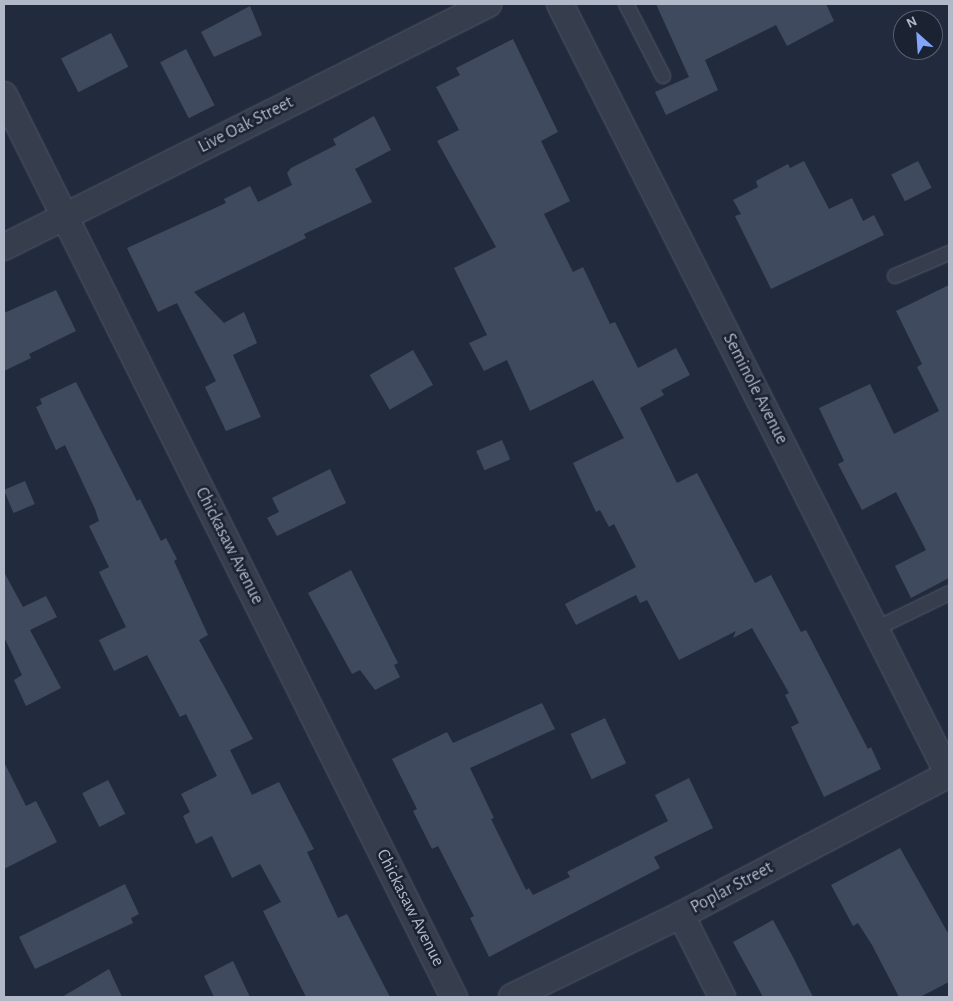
<!DOCTYPE html>
<html>
<head>
<meta charset="utf-8">
<style>
	body { margin:0 }
	#map { position:relative; width:953px; height:1001px; overflow:hidden; background:#222b3d; font-family:"Alegreya Sans",sans-serif }
	div>[style] { position:absolute }
	[style*='--x'] { left:calc(var(--x)*1px); top:calc(var(--y)*1px); width:calc(var(--w)*1px); rotate:calc(var(--a)*1deg) }
	.building>* { inset:0; background:#404a5f; transform-origin:0 0 }
	.roads { filter:drop-shadow(0 0 1px #515868) drop-shadow(0 0 1px #515868) }
	.lane>* { height:14px; margin:-7px; padding:0 7px; transform-origin:7px; border-radius:7px; background:#363d4d }
	.street>* { height:26px; margin:-13px; padding:0 13px; transform-origin:13px; border-radius:13px; background:#363d4d }
	span { translate:-50% -50%; white-space:nowrap; text-align:center; line-height:1.15; -webkit-text-stroke:5px #1b2232; paint-order:stroke }
	.street-label { font-size:18px; color:#b1b8c8 }
	.frame { position:absolute; inset:0; border:5px solid #b1b8c8; pointer-events:none }
	.north { position:absolute; left:893px; top:10px; width:50px; height:50px; box-sizing:border-box; background:#1b2232; border:1px solid #575e6e; border-radius:50%; rotate:334deg; font-size:14px; font-weight:700; line-height:20px; text-align:center; color:#b1b8c8 }
	.north::after { content:''; display:block; margin:auto; width:18px; height:22px; background:#82a6fd; clip-path:polygon(50% 0,100% 100%,50% 72%,0 100%) }
</style>
</head>
<body>
<div id="map">
	<div class="building">
		<div style="clip-path:polygon(656px 4px,826px 4px,834px 21px,787px 46px,776px 25px,705px 60px,718px 90px,666px 115px,655px 92px,689px 77px)"></div>
		<div style="clip-path:polygon(250px 6px,262px 35px,214px 57px,201px 32px)"></div>
		<div style="left:111px;top:33px;width:38px;height:56px;rotate:63deg"></div>
		<div style="clip-path:polygon(513px 39px,558px 132px,541px 141px,570px 201px,544px 214px,573px 272px,583px 267px,610px 324px,615px 322px,638px 368px,676px 348px,690px 375px,661px 390px,664px 395px,640px 408px,677px 483px,697px 473px,755px 583px,771px 575px,801px 632px,806px 630px,868px 749px,871px 747px,881px 769px,824px 797px,791px 727px,799px 723px,785px 695px,789px 693px,752px 628px,733px 638px,736px 631px,679px 660px,647px 600px,640px 603px,636px 595px,576px 625px,565px 604px,636px 567px,614px 524px,609px 527px,600px 510px,596px 512px,573px 463px,624px 438px,593px 380px,530px 411px,507px 360px,484px 371px,469px 343px,487px 335px,454px 268px,496px 247px,437px 141px,459px 130px,436px 87px,460px 75px,456px 68px)"></div>
		<div style="left:186px;top:49px;width:63px;height:29px;rotate:63deg"></div>
		<div style="clip-path:polygon(374px 116px,391px 150px,355px 169px,372px 202px,304px 234px,306px 238px,294px 244px,194px 292px,224px 323px,244px 312px,257px 343px,233px 355px,261px 417px,226px 431px,205px 387px,216px 381px,177px 303px,158px 312px,127px 248px,226px 203px,224px 199px,250px 186px,258px 202px,292px 185px,287px 173px,291px 168px,336px 145px,333px 139px)"></div>
		<div style="clip-path:polygon(804px 161px,829px 209px,852px 198px,863px 221px,874px 215px,884px 235px,771px 289px,735px 216px,741px 214px,733px 200px,758px 187px,756px 181px,788px 164px,790px 168px)"></div>
		<div style="left:918px;top:161px;width:30px;height:30px;rotate:63deg"></div>
		<div style="clip-path:polygon(949px 285px,949px 578px,911px 598px,895px 566px,926px 550px,896px 492px,862px 510px,838px 464px,844px 461px,819px 408px,870px 384px,894px 434px,939px 411px,917px 367px,922px 364px,896px 311px)"></div>
		<div style="clip-path:polygon(56px 290px,76px 331px,29px 354px,31px 358px,4px 371px,4px 313px)"></div>
		<div style="left:413px;top:350px;width:40px;height:50px;rotate:60deg"></div>
		<div style="clip-path:polygon(76px 382px,137px 501px,140px 499px,161px 541px,166px 538px,177px 559px,174px 561px,208px 635px,199px 640px,253px 739px,230px 750px,252px 795px,279px 782px,314px 849px,307px 852px,338px 918px,347px 914px,390px 997px,306px 997px,263px 911px,281px 902px,260px 864px,232px 878px,212px 836px,196px 844px,183px 816px,190px 812px,181px 794px,217px 776px,186px 714px,180px 717px,147px 655px,114px 671px,99px 640px,126px 627px,99px 572px,109px 567px,89px 526px,99px 521px,95px 509px,65px 445px,56px 450px,36px 407px,42px 404px,40px 399px)"></div>
		<div style="left:502px;top:440px;width:21px;height:28px;rotate:67deg"></div>
		<div style="clip-path:polygon(330px 469px,346px 503px,277px 536px,267px 518px,279px 512px,272px 498px)"></div>
		<div style="left:25px;top:481px;width:25px;height:23px;rotate:67deg"></div>
		<div style="clip-path:polygon(351px 570px,398px 663px,394px 665px,400px 677px,375px 690px,360px 670px,352px 674px,308px 593px)"></div>
		<div style="clip-path:polygon(4px 572px,23px 607px,46px 596px,57px 617px,30px 630px,61px 688px,26px 706px,14px 680px,22px 675px,4px 637px)"></div>
		<div style="clip-path:polygon(542px 703px,555px 729px,470px 768px,494px 818px,491px 819px,526px 890px,529px 888px,533px 895px,570px 877px,567px 872px,668px 821px,655px 795px,689px 778px,713px 828px,654px 857px,660px 868px,489px 957px,470px 918px,474px 916px,438px 846px,432px 849px,413px 811px,417px 809px,392px 759px,447px 732px,453px 743px)"></div>
		<div style="left:605px;top:718px;width:50px;height:38px;rotate:65deg"></div>
		<div style="clip-path:polygon(4px 762px,26px 806px,36px 801px,57px 842px,4px 869px)"></div>
		<div style="left:108px;top:780px;width:38px;height:29px;rotate:63deg"></div>
		<div style="clip-path:polygon(900px 848px,949px 935px,949px 982px,920px 997px,899px 997px,872px 945px,858px 923px,853px 926px,831px 885px)"></div>
		<div style="clip-path:polygon(125px 884px,139px 914px,131px 918px,133px 923px,35px 969px,19px 937px)"></div>
		<div style="clip-path:polygon(773px 920px,793px 957px,813px 997px,763px 997px,733px 942px)"></div>
		<div style="clip-path:polygon(233px 961px,250px 997px,214px 997px,204px 976px)"></div>
		<div style="clip-path:polygon(109px 969px,122px 997px,62px 997px)"></div>
	</div>
	<div class="roads">
		<div class="lane">
			<div style="--x:626;--y:4;--w:81;--a:62.8"></div>
			<div style="--x:895;--y:276;--w:59;--a:-23.1"></div>
			<div style="--x:875;--y:629;--w:82;--a:-25.9"></div>
		</div>
		<div class="street">
			<div style="--x:560;--y:4;--w:864;--a:63.23"></div>
			<div style="--x:4;--y:95;--w:1008;--a:63.49"></div>
			<div style="--x:4;--y:247;--w:542;--a:-26.66"></div>
			<div style="--x:681;--y:915;--w:92;--a:63.4"></div>
			<div style="--x:512;--y:997;--w:188;--a:-25.9"></div>
			<div style="--x:681;--y:915;--w:303;--a:-27.7"></div>
		</div>
	</div>
	<div class="street-label">
		<span style="left:246px;top:125px;rotate:-27deg">Live Oak Street</span>
		<span style="left:755px;top:389px;rotate:63deg">Seminole Avenue</span>
		<span style="left:229px;top:546px;rotate:63deg">Chickasaw Avenue</span>
		<span style="left:732px;top:888px;rotate:-28deg">Poplar Street</span>
		<span style="left:410px;top:908px;rotate:63deg">Chickasaw Avenue</span>
	</div>
	<div class="frame"></div>
	<div class="north">N</div>
</div>
</body>
</html>
